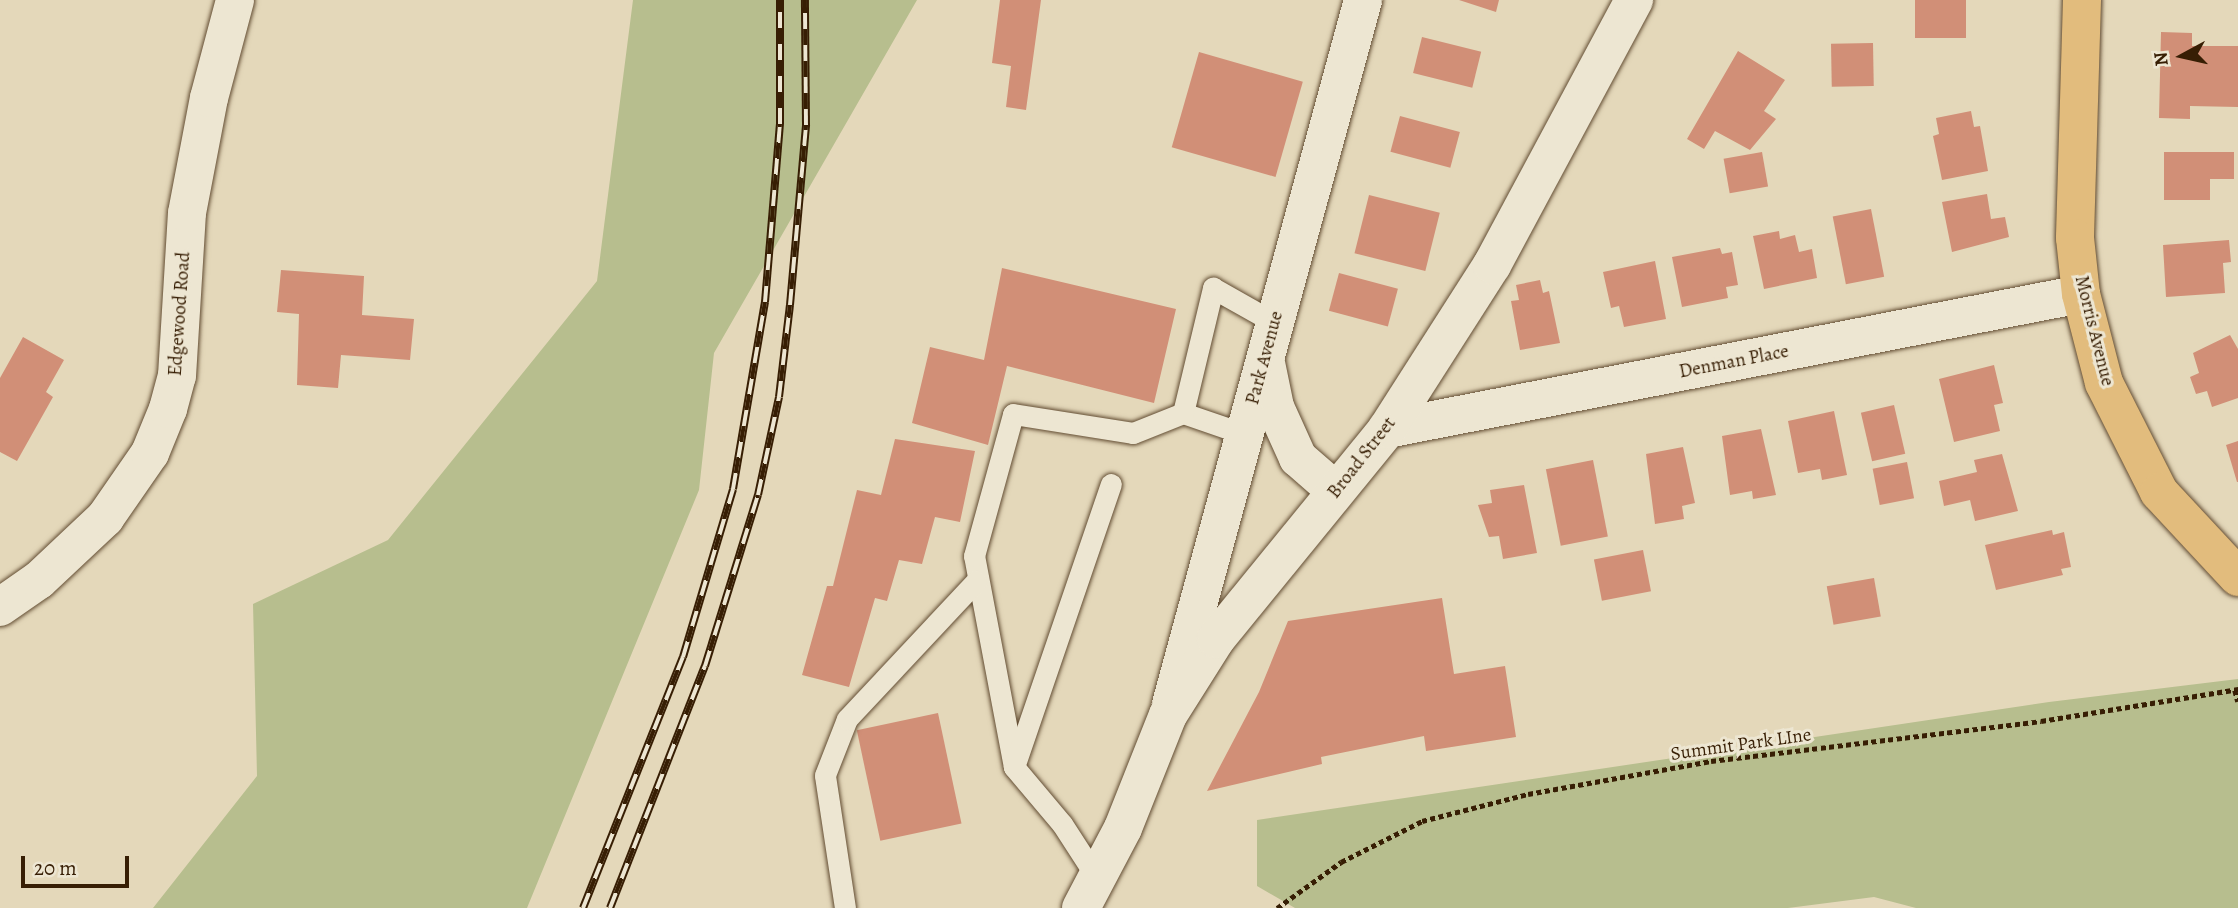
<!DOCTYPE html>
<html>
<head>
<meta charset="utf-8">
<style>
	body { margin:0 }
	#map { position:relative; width:2238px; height:908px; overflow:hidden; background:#e4d8ba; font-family:Alegreya,serif }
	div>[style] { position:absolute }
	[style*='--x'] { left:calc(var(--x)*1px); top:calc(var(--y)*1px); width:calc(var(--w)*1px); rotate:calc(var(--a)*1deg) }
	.green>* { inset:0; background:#b7be8e }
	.building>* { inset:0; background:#d18f77; transform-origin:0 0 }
	.path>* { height:4.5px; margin-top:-2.25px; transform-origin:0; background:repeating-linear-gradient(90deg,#371e04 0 5px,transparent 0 8.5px) }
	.roads { filter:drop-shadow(0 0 2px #624c32) drop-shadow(0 0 2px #624c32) }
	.service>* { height:21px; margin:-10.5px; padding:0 10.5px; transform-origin:10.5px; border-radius:10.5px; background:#ede6d2 }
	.minor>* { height:38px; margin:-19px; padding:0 19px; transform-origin:19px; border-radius:19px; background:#ede6d2 }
	.secondary>* { height:38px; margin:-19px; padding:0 19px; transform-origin:19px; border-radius:19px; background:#ede6d2 }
	.primary>* { height:38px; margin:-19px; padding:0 19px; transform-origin:19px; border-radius:19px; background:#e2bc7d }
	.rail>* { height:8px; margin-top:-4px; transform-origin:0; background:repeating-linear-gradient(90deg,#ede6d2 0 16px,#371e04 0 32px); box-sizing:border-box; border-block:2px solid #371e04 }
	span { translate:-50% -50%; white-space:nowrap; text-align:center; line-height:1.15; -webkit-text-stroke:6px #ede6d2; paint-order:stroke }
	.street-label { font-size:19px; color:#371e04 }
	.north { position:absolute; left:2147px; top:21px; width:70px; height:70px; -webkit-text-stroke:5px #ede6d2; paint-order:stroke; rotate:262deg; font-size:19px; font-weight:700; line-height:28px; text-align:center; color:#371e04 }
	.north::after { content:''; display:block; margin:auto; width:24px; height:32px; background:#371e04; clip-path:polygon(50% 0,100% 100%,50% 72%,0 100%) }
	.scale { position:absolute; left:21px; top:856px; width:108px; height:32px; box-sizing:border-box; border:4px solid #371e04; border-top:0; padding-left:9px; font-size:21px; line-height:24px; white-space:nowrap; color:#371e04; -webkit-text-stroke:5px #ede6d2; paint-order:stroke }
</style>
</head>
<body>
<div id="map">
	<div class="green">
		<div style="clip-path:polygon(633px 0,917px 0,714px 353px,699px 490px,527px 908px,153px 908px,257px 776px,253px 604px,388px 540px,597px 281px)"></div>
		<div style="clip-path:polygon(2238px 679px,2238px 908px,1916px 908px,1874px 897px,1788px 908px,1295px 908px,1257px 886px,1257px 820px,2049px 702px)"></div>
	</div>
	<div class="building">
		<div style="clip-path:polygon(1000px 0,1041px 0,1026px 110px,1006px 107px,1011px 66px,992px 63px)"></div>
		<div style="clip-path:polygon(1459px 0,1499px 0,1496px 12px)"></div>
		<div style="left:1915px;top:0;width:51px;height:38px"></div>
		<div style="clip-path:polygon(2161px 32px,2192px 33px,2192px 46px,2238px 46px,2238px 107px,2190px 106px,2190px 119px,2159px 118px)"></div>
		<div style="left:1422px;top:37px;width:61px;height:37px;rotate:14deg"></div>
		<div style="left:1873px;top:43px;width:43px;height:42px;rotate:89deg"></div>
		<div style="clip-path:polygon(1738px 51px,1785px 80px,1764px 111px,1776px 119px,1750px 150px,1715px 131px,1704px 149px,1687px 139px)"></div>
		<div style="left:1199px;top:52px;width:108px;height:99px;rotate:16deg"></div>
		<div style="clip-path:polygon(1971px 111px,1974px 127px,1980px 126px,1988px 171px,1942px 180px,1933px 136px,1939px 134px,1936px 118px)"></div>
		<div style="left:1400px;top:116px;width:62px;height:37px;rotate:15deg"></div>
		<div style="left:1762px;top:152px;width:35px;height:39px;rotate:80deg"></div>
		<div style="clip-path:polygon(2164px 152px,2234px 152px,2234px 179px,2210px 179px,2210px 200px,2164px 200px)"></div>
		<div style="clip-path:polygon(1987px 194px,1991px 219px,2005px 217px,2009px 237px,1952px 252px,1942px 202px)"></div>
		<div style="left:1369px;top:195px;width:73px;height:60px;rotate:14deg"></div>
		<div style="left:1871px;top:209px;width:69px;height:39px;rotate:79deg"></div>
		<div style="clip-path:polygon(1779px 231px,1780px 239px,1795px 235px,1799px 252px,1812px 249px,1817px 278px,1764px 289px,1753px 236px)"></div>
		<div style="clip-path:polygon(2229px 240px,2231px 262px,2223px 263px,2225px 293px,2166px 297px,2163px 245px)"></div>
		<div style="clip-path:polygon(1720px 248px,1722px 254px,1732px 252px,1738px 285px,1726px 287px,1728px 298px,1682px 307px,1672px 257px)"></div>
		<div style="clip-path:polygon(1655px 261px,1666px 319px,1624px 327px,1619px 306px,1611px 308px,1603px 272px)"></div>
		<div style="clip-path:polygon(1002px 268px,1176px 309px,1154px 403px,1007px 366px,988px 445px,912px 423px,930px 347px,984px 360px)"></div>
		<div style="clip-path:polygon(281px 270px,364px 276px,362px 315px,414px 319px,410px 360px,341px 355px,338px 388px,297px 385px,299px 314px,277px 312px)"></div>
		<div style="left:1339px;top:273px;width:61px;height:39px;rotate:15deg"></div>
		<div style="clip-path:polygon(1540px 280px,1543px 293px,1549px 291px,1560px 343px,1520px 350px,1511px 301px,1519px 300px,1516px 285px)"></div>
		<div style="clip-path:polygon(2230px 335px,2238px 349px,2238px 398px,2212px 407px,2207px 391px,2196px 394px,2190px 377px,2199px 373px,2193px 353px)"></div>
		<div style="clip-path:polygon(23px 337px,64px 360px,46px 392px,53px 397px,17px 461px,0 452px,0 378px)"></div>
		<div style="clip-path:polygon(1994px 365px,2003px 403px,1994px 405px,2000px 431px,1954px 442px,1939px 379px)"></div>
		<div style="left:1894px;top:405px;width:50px;height:34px;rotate:77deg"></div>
		<div style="clip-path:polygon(1834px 411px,1847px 475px,1822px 480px,1820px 469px,1798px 473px,1788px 421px)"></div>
		<div style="clip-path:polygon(1761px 429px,1776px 495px,1753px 499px,1752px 491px,1730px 495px,1722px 436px)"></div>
		<div style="clip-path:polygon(895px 439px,975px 451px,960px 522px,935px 517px,922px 564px,899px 560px,887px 601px,875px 598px,849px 687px,802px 675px,827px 586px,833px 586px,857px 490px,881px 495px)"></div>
		<div style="clip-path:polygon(2238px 441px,2238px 482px,2237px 482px,2226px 445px)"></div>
		<div style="clip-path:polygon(1683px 447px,1695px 503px,1682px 506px,1684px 519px,1655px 524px,1646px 454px)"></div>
		<div style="clip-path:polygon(2002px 454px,2018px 511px,1975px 521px,1970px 500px,1944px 506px,1939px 481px,1977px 472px,1974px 460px)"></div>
		<div style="left:1593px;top:460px;width:78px;height:48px;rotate:79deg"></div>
		<div style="left:1907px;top:462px;width:37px;height:35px;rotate:79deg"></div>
		<div style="clip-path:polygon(1524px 485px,1537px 553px,1503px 559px,1499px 536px,1489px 537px,1478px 505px,1492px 503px,1490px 490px)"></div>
		<div style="clip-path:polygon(2052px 530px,2053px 535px,2064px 532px,2071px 567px,2061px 569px,2063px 575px,1996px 590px,1985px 545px)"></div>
		<div style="left:1643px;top:550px;width:42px;height:50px;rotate:79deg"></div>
		<div style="left:1874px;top:578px;width:39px;height:48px;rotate:80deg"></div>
		<div style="clip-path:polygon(1442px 598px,1454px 674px,1505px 666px,1516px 737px,1426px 751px,1424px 736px,1321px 757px,1322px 764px,1207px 791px,1259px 692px,1288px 621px)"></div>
		<div style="left:938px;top:713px;width:113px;height:83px;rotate:78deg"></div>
	</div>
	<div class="path">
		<div style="--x:2235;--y:690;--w:12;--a:76"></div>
		<div style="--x:1277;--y:908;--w:79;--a:-35.7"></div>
		<div style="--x:1341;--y:862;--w:91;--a:-26.8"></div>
		<div style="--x:1422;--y:821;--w:109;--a:-14.3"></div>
		<div style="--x:1528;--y:794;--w:186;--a:-10.2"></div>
		<div style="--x:1711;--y:761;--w:332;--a:-6.9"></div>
		<div style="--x:2041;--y:721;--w:200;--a:-9.2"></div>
	</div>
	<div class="roads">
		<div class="service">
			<div style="--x:1244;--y:434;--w:65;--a:-161"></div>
			<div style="--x:1183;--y:413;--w:129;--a:-76.5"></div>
			<div style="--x:1213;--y:288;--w:71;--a:29.4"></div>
			<div style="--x:1014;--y:767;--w:215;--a:-100.7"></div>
			<div style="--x:974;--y:556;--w:147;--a:-74.6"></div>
			<div style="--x:1013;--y:414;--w:121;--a:9"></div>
			<div style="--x:1133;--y:433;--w:54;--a:-21.8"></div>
			<div style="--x:1097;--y:878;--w:64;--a:-122.9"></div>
			<div style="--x:1062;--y:824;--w:75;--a:-130.1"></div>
			<div style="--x:1014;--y:767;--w:299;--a:-71.1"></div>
			<div style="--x:845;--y:908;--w:134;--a:-98.6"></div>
			<div style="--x:825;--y:775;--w:60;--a:-68.6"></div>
			<div style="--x:847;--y:719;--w:189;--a:-46.9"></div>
		</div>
		<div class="minor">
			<div style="--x:1266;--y:363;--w:45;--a:78.4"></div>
			<div style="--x:1275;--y:407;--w:56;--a:65.7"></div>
			<div style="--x:1298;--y:458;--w:50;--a:41"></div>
			<div style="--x:1387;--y:429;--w:707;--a:-11.01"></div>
			<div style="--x:0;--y:607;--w:47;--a:-34.7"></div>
			<div style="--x:39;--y:580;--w:91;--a:-43.2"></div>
			<div style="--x:105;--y:518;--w:79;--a:-55.3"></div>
			<div style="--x:150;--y:453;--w:48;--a:-67.8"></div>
			<div style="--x:168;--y:409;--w:34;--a:-75"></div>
			<div style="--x:177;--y:376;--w:163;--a:-86.5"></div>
			<div style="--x:187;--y:213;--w:117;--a:-79.2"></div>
			<div style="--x:209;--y:98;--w:101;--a:-75.1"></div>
			<div style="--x:1171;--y:704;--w:730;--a:-74.74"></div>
		</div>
		<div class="secondary">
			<div style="--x:1081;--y:908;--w:90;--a:-62.3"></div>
			<div style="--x:1123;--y:828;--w:122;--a:-68.3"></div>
			<div style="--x:1168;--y:715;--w:90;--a:-57.7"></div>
			<div style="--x:1216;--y:639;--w:271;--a:-50.8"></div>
			<div style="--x:1387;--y:429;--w:195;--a:-57.4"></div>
			<div style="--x:1492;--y:265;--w:301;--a:-61.8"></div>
		</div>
		<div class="primary">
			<div style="--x:2082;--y:0;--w:238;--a:91.7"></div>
			<div style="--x:2075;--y:238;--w:56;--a:83.9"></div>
			<div style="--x:2081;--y:294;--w:92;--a:75.5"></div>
			<div style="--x:2104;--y:383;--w:122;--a:63.2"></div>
			<div style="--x:2159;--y:492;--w:116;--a:47.1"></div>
		</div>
	</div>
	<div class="rail">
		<div style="--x:583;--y:908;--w:270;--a:-68.3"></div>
		<div style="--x:683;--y:657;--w:175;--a:-73.4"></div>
		<div style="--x:733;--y:489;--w:190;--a:-80.3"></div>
		<div style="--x:765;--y:302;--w:179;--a:-85.2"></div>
		<div style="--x:780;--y:124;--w:124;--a:-90"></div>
		<div style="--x:610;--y:908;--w:260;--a:-68.6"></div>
		<div style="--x:705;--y:666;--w:179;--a:-72.8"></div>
		<div style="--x:758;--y:495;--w:100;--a:-77.9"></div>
		<div style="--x:779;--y:397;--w:93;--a:-83.2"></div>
		<div style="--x:790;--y:305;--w:181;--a:-84.9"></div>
		<div style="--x:806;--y:125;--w:125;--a:-90.5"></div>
	</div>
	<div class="street-label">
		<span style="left:180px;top:314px;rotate:-86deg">Edgewood Road</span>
		<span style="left:2094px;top:331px;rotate:76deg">Morris Avenue</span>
		<span style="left:1265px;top:358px;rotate:-75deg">Park Avenue</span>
		<span style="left:1734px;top:362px;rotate:-11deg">Denman Place</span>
		<span style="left:1362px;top:458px;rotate:-52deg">Broad Street</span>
		<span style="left:1741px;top:745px;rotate:-8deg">Summit Park LIne</span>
	</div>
	<div class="north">N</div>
	<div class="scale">20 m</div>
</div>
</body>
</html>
